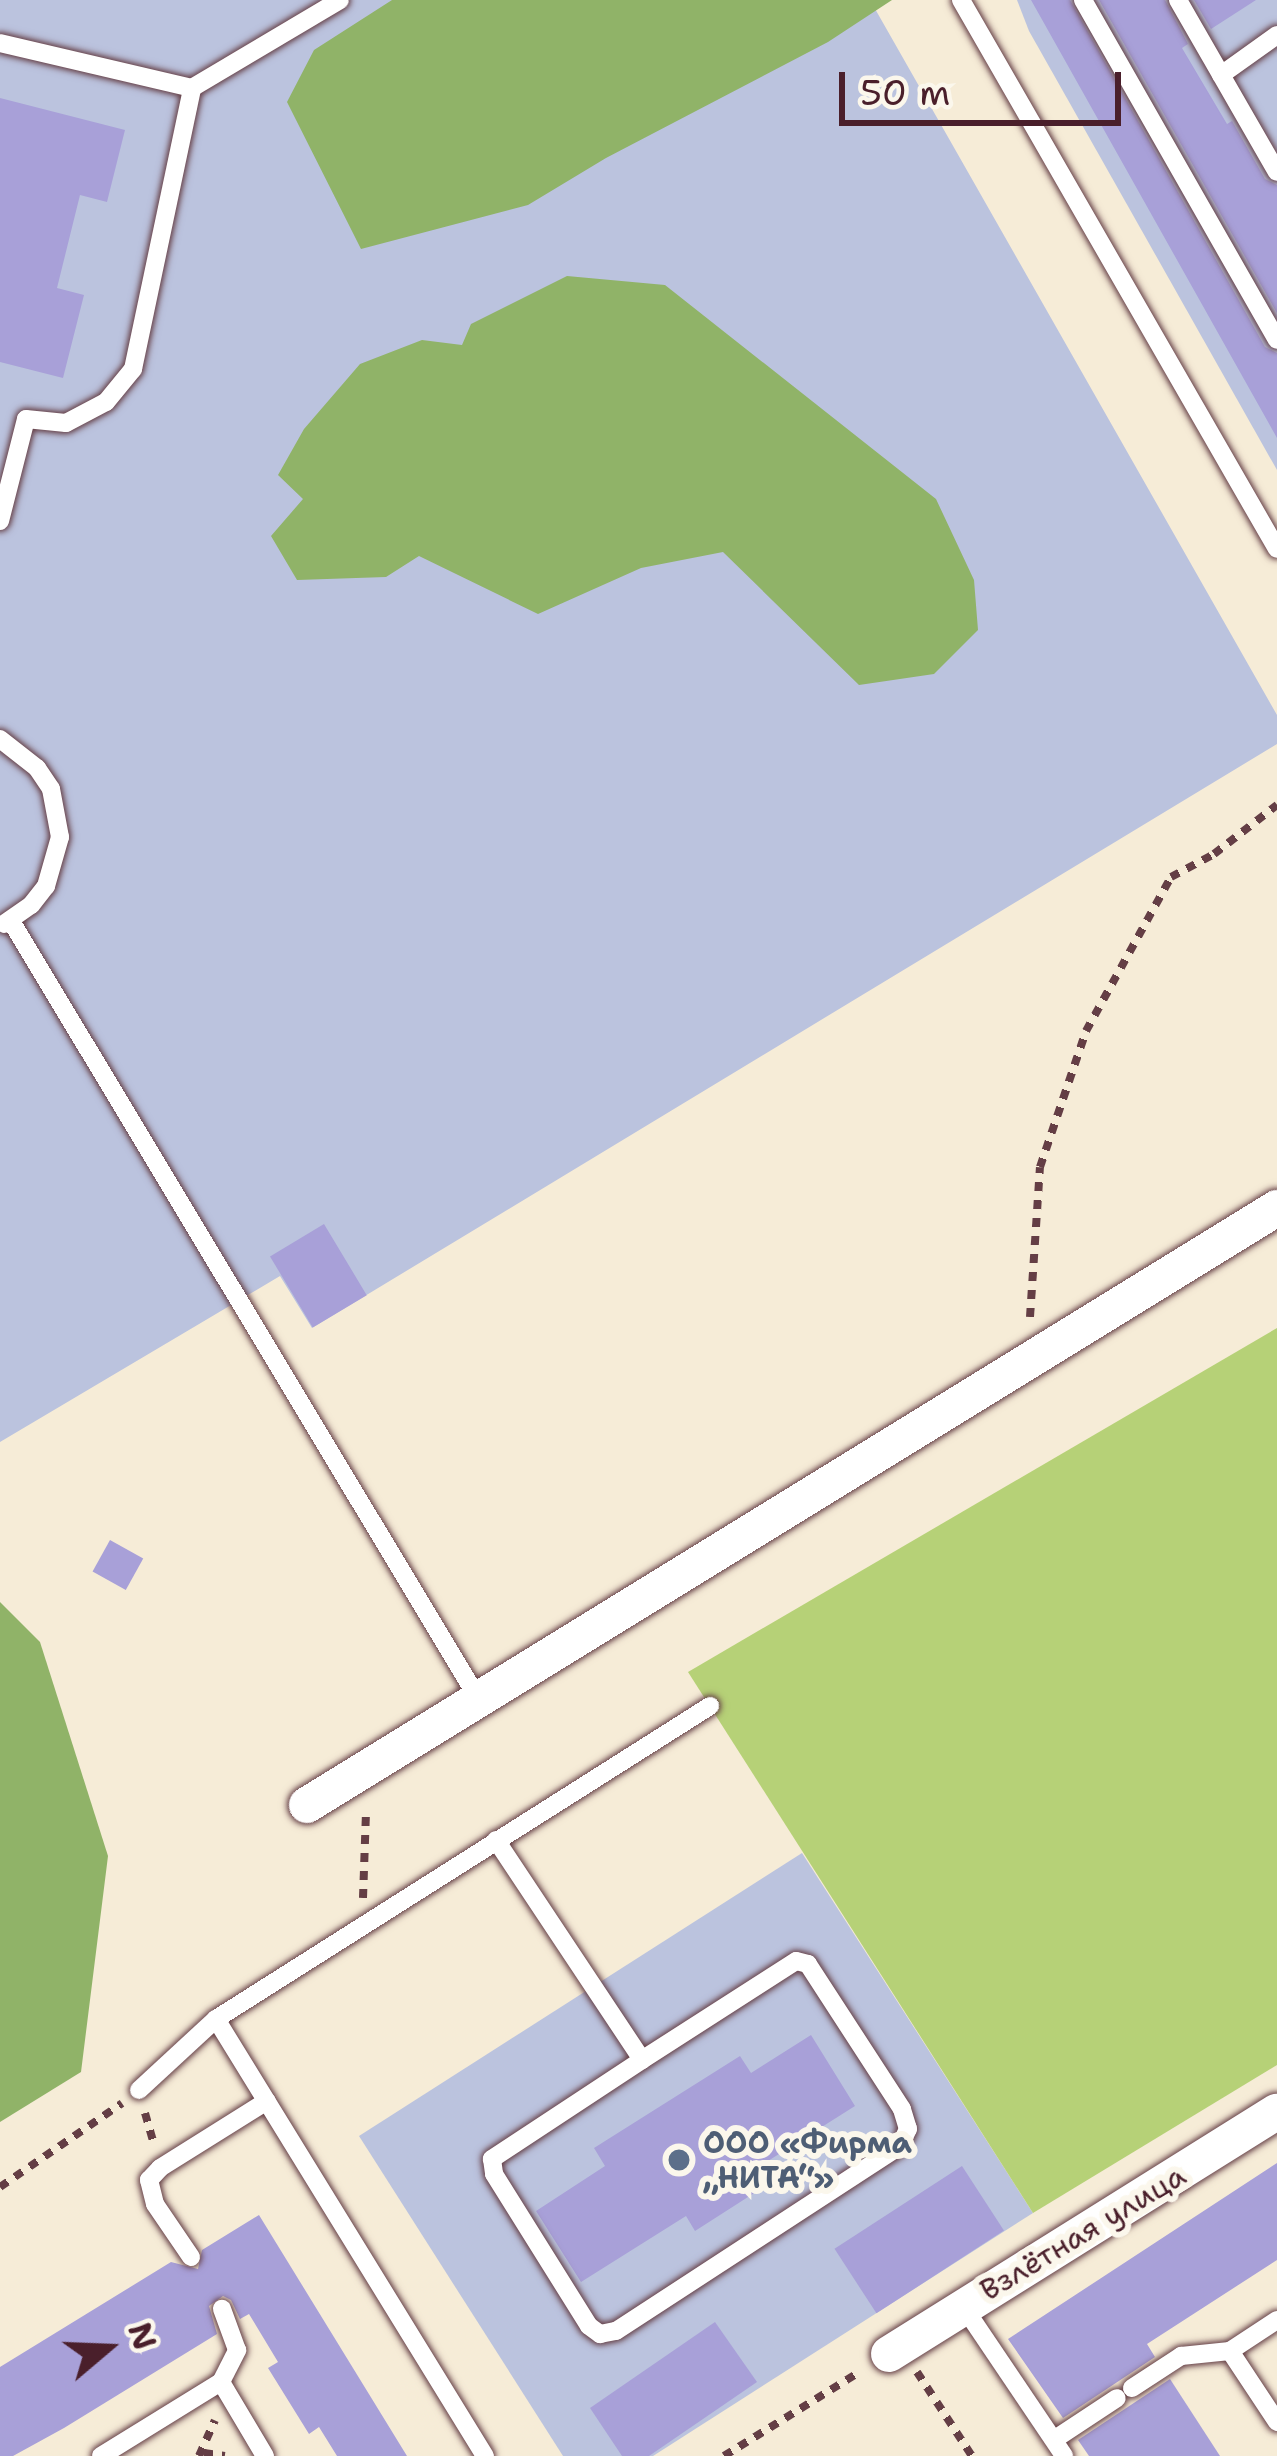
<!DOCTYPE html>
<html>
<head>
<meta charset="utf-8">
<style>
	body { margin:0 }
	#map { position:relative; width:1277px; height:2456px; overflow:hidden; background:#f6ecd7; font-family:"Shantell Sans",sans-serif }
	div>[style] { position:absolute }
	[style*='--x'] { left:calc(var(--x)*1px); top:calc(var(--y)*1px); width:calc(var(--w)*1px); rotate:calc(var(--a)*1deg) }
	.industrial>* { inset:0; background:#bbc3de }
	.green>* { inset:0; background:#b6d177 }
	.forest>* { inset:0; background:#90b368 }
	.building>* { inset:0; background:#a8a0d8; transform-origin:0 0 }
	.path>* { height:8px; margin-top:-4px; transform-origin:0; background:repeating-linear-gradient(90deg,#643e45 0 9px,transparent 0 18px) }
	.roads { filter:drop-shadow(0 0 3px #643e45) drop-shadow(0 0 3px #643e45) }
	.lane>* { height:18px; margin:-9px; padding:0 9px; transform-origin:9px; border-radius:9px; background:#fff }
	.street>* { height:36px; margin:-18px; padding:0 18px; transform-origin:18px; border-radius:18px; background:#fff }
	.dots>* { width:33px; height:33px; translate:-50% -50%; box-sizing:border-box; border:6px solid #fbf7ec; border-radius:50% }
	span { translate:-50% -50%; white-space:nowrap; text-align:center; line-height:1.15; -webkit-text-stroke:12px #fbf7ec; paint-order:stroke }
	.service-label { font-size:30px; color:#4e5e75; font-weight:700 }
	.left { translate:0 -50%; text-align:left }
	.street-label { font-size:30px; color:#4a1f2b }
	.north { position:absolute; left:48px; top:2288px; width:120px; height:120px; -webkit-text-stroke:9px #fbf7ec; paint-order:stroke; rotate:71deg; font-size:33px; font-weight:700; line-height:48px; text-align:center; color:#4a1f2b }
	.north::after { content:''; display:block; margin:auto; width:42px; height:54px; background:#4a1f2b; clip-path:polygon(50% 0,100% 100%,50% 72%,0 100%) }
	.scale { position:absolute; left:839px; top:72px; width:282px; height:54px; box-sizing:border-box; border:6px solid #4a1f2b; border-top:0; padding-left:15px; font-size:36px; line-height:42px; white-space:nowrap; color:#4a1f2b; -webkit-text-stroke:9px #fbf7ec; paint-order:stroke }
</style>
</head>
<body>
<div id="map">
	<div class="industrial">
		<div style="clip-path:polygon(0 0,870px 0,1277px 715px,1277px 744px,312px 1328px,280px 1276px,0 1442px)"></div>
		<div style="clip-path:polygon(1017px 0,1277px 0,1277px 470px,1029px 31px)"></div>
		<div style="clip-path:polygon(802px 1853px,1033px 2213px,653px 2456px,563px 2456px,359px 2136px)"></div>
	</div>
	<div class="green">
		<div style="clip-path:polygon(1277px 1328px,1277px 2065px,1033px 2213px,688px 1672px)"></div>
	</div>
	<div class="forest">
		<div style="clip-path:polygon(392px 0,892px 0,828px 42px,606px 158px,528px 205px,361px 249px,287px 102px,314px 50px)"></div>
		<div style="clip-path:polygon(567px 276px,665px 285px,936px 499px,974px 580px,978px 630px,934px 674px,859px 685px,723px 552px,641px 568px,538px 614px,419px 556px,386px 577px,297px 580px,271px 536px,303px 499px,278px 475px,304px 429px,360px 364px,422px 340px,462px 345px,471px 324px)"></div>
		<div style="clip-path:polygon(0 1602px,40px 1642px,108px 1856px,81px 2072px,0 2122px)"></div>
	</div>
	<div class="building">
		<div style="clip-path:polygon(1031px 0,1070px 0,1265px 347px,1277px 353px,1277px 438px)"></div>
		<div style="clip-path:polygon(1099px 0,1165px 0,1188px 44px,1182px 48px,1227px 124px,1232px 121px,1265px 179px,1277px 185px,1277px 313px)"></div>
		<div style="clip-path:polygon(1194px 0,1256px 0,1211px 29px)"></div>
		<div style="clip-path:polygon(0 98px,125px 130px,107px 202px,80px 195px,57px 288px,84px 295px,63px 378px,0 362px)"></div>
		<div style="left:324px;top:1224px;width:83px;height:63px;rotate:59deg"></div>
		<div style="left:110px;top:1540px;width:38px;height:36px;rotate:29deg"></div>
		<div style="clip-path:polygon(811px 2035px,855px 2106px,760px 2166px,770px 2183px,695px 2231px,686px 2216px,581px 2282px,536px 2211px,605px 2166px,594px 2148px,740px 2056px,751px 2073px)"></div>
		<div style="clip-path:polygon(1277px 2163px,1277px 2260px,1147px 2344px,1155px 2357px,1063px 2418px,1008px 2339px)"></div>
		<div style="left:962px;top:2166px;width:77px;height:152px;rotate:57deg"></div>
		<div style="clip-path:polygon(259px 2215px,407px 2456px,337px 2456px,319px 2427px,309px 2434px,268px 2368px,278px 2362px,249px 2314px,240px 2319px,231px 2300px,223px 2296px,209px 2306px,217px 2334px,64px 2428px,13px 2456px,0 2456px,0 2367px,171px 2262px,198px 2269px,202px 2250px)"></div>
		<div style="clip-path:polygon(715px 2322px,757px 2382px,649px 2456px,622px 2456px,590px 2408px)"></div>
		<div style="clip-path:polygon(1170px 2379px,1220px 2456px,1089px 2456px,1078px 2440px)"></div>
	</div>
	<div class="path">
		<div style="--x:1030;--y:1317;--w:150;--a:-86.2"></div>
		<div style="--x:1040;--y:1167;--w:144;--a:-71.3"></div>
		<div style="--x:1086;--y:1031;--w:176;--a:-61.1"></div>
		<div style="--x:1171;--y:877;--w:49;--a:-28.1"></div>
		<div style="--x:1214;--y:854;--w:80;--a:-37.9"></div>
		<div style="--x:363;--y:1898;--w:87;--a:-88"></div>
		<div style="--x:145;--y:2113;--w:33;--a:74"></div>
		<div style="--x:0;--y:2187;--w:148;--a:-34.5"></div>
		<div style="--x:917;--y:2372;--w:100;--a:56.8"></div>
		<div style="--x:204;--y:2453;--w:21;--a:8"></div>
		<div style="--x:199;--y:2456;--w:39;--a:-66"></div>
		<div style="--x:724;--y:2456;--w:161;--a:-31.8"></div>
	</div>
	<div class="roads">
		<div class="lane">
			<div style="--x:961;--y:0;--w:633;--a:60.08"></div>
			<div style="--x:1083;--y:0;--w:391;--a:60.3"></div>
			<div style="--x:1178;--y:0;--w:198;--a:60.1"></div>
			<div style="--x:0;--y:43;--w:197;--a:13.2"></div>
			<div style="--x:1221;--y:75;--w:69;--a:-35.5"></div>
			<div style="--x:0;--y:521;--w:105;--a:-75.7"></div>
			<div style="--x:26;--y:419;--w:40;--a:5.7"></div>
			<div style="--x:66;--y:423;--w:45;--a:-27.7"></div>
			<div style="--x:106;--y:402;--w:43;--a:-50.7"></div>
			<div style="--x:133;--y:369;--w:287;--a:-78.1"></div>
			<div style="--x:192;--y:88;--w:172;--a:-30.7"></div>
			<div style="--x:0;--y:739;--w:47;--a:38.1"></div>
			<div style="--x:37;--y:768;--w:25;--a:56"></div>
			<div style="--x:51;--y:789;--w:49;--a:79.4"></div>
			<div style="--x:60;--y:837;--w:51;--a:105.9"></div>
			<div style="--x:46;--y:886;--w:24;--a:128"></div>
			<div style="--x:31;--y:905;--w:33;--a:145"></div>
			<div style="--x:11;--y:921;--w:909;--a:59"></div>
			<div style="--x:496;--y:1840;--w:264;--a:56.4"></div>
			<div style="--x:642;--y:2060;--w:180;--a:146.6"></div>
			<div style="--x:492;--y:2159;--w:15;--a:82"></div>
			<div style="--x:494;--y:2174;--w:179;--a:58"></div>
			<div style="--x:589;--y:2326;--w:14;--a:36"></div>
			<div style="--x:600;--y:2334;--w:16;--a:-11"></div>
			<div style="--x:616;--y:2331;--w:339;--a:-33.1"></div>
			<div style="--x:900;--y:2146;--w:19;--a:-65"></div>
			<div style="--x:908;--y:2129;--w:21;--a:-107"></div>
			<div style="--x:902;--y:2109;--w:173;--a:-123"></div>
			<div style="--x:808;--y:1964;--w:12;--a:-166"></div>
			<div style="--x:796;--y:1961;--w:183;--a:147.3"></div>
			<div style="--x:216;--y:2019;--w:513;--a:58.39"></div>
			<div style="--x:139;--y:2090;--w:105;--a:-42.7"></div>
			<div style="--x:216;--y:2019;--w:585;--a:-32.36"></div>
			<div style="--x:191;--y:2257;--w:64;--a:-124.2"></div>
			<div style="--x:155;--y:2204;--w:25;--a:-104"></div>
			<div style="--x:149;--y:2180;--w:16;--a:-47"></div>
			<div style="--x:160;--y:2168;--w:126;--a:-32.1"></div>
			<div style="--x:963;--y:2306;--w:181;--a:56"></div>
			<div style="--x:1277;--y:2320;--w:56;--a:146.6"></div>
			<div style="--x:1230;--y:2351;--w:85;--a:56.5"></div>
			<div style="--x:221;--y:2382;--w:36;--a:-63"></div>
			<div style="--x:237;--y:2350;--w:44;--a:-110.1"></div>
			<div style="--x:1132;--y:2388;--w:59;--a:-33.1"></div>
			<div style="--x:1181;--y:2356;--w:49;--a:-5.8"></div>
			<div style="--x:1055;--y:2439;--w:74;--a:-33.5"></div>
			<div style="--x:101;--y:2456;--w:141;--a:-31.7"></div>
			<div style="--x:221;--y:2382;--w:86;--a:59.3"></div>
		</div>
		<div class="street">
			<div style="--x:307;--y:1805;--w:1139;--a:-31.61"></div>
			<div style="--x:889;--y:2354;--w:457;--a:-32"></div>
		</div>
	</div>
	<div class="dots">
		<div style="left:679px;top:2160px;background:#5c6f8a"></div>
	</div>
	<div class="service-label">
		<span class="left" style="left:703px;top:2160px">ООО «Фирма<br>„НИТА“»</span>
	</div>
	<div class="street-label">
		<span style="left:1083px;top:2233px;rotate:-31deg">Взлётная улица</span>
	</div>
	<div class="north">N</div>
	<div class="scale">50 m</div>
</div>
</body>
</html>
